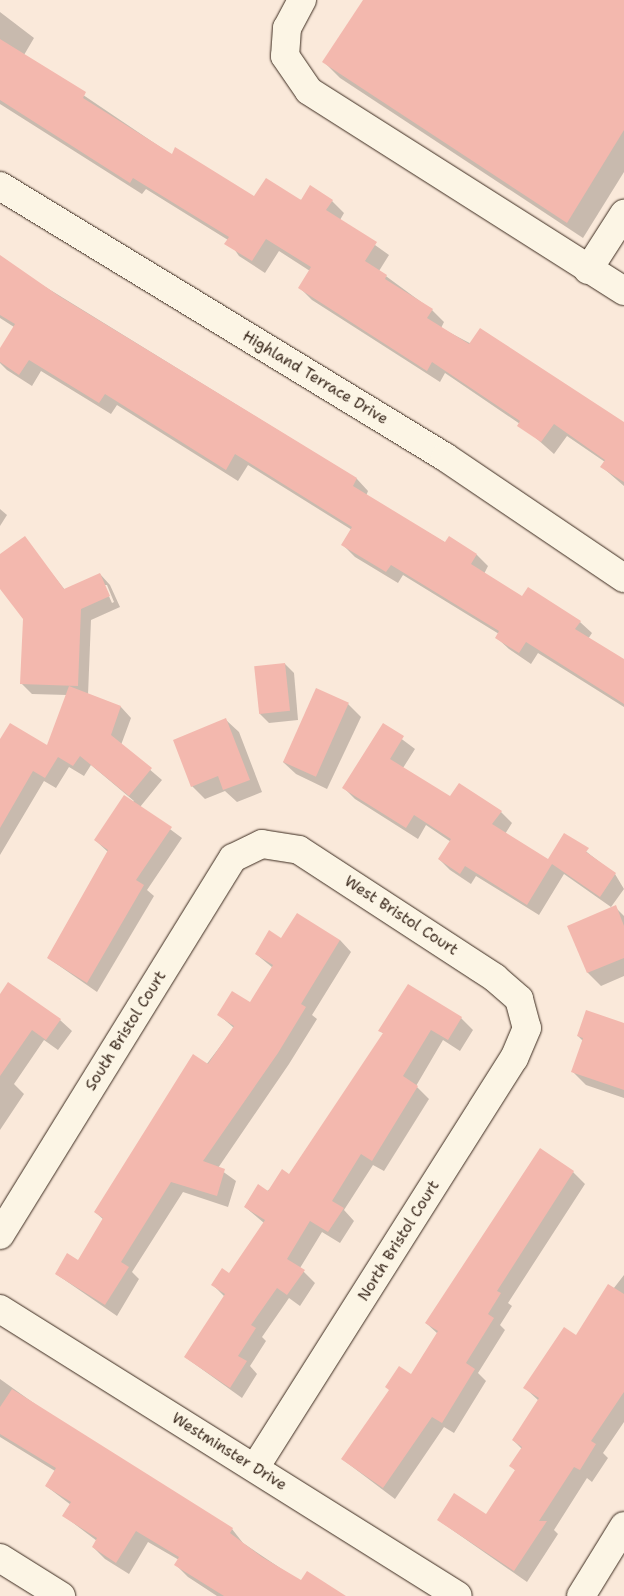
<!DOCTYPE html>
<html>
<head>
<meta charset="utf-8">
<style>
	body { margin:0 }
	#map { position:relative; width:624px; height:1596px; overflow:hidden; background:#fae9da; font-family:"Shantell Sans",sans-serif }
	div>[style] { position:absolute }
	[style*='--x'] { left:calc(var(--x)*1px); top:calc(var(--y)*1px); width:calc(var(--w)*1px); rotate:calc(var(--a)*1deg) }
	.shadow>* { inset:0; background:#0003 }
	.building>* { inset:0; background:#f3b8ae; transform-origin:0 0 }
	.roads { filter:drop-shadow(0 0 1px #3b2a1e) drop-shadow(0 0 1px #3b2a1e) }
	.minor>* { height:28px; margin:-14px; padding:0 14px; transform-origin:14px; border-radius:14px; background:#fcf5e5 }
	span { translate:-50% -50%; white-space:nowrap; text-align:center; line-height:1.15; -webkit-text-stroke:4px #fcf5e5; paint-order:stroke }
	.street-label { font-size:15px; color:#3b2a1e }
</style>
</head>
<body>
<div id="map">
	<div class="shadow">
		<div style="clip-path:polygon(365px 0,624px 0,624px 172px,583px 238px,340px 78px,324px 62px)"></div>
		<div style="clip-path:polygon(0 12px,34px 38px,24px 55px,172px 155px,254px 198px,332px 201px,344px 213px,340px 220px,389px 255px,379px 271px,432px 310px,444px 322px,441px 328px,624px 424px,624px 486px,602px 467px,605px 462px,567px 436px,554px 454px,520px 424px,445px 373px,440px 382px,312px 300px,300px 288px,310px 271px,279px 251px,265px 273px,239px 256px,228px 240px,146px 189px,142px 194px,0 104px)"></div>
		<div style="clip-path:polygon(0 259px,357px 479px,368px 491px,366px 496px,446px 543px,477px 555px,488px 566px,484px 574px,523px 598px,580px 622px,592px 633px,588px 639px,624px 662px,624px 707px,538px 653px,531px 664px,509px 649px,497px 638px,499px 634px,403px 575px,398px 583px,355px 557px,343px 545px,352px 530px,248px 465px,238px 481px,117px 405px,111px 414px,41px 371px,32px 386px,7px 370px,0 363px,0 350px,14px 327px,0 318px)"></div>
		<div style="clip-path:polygon(0 509px,7px 515px,0 526px)"></div>
		<div style="clip-path:polygon(evenodd,24px 538px,65px 590px,100px 574px,110px 585px,120px 607px,91px 620px,88px 695px,121px 707px,131px 718px,121px 745px,162px 780px,140px 807px,182px 838px,147px 890px,154px 896px,97px 992px,48px 958px,108px 852px,95px 840px,134px 801px,91px 765px,84px 776px,69px 767px,56px 788px,44px 781px,0 855px,0 742px,48px 746px,67px 695px,32px 694px,21px 683px,24px 619px,0 587px,0 556px,24px 538px,104px 585px,107px 585px,114px 602px,112px 603px,104px 585px)"></div>
		<div style="clip-path:polygon(285px 664px,294px 673px,298px 720px,269px 723px,260px 714px)"></div>
		<div style="clip-path:polygon(348px 704px,361px 717px,327px 789px,296px 774px,283px 762px)"></div>
		<div style="clip-path:polygon(226px 720px,239px 732px,262px 792px,237px 802px,225px 791px,205px 799px,192px 786px)"></div>
		<div style="clip-path:polygon(383px 725px,415px 749px,403px 768px,451px 798px,501px 812px,512px 823px,505px 834px,549px 861px,565px 835px,615px 874px,624px 889px,611px 907px,564px 874px,539px 915px,476px 876px,471px 884px,450px 870px,439px 859px,451px 842px,426px 825px,418px 839px,355px 799px,344px 788px)"></div>
		<div style="clip-path:polygon(615px 907px,624px 916px,624px 976px,601px 986px,588px 973px,569px 926px)"></div>
		<div style="clip-path:polygon(282px 939px,340px 940px,351px 952px,312px 1015px,317px 1019px,289px 1064px,218px 1168px,236px 1181px,228px 1207px,183px 1192px,132px 1272px,139px 1279px,117px 1316px,56px 1274px,78px 1261px,104px 1220px,95px 1212px,234px 1028px,219px 1015px,250px 1004px,273px 968px,256px 954px)"></div>
		<div style="clip-path:polygon(0 998px,60px 1020px,72px 1031px,58px 1050px,44px 1040px,14px 1084px,24px 1094px,0 1130px)"></div>
		<div style="clip-path:polygon(461px 1018px,473px 1030px,460px 1051px,443px 1040px,416px 1086px,429px 1099px,384px 1171px,373px 1165px,344px 1210px,354px 1221px,340px 1243px,322px 1232px,300px 1268px,315px 1283px,300px 1306px,289px 1298px,262px 1337px,266px 1341px,250px 1366px,257px 1374px,242px 1398px,185px 1357px,225px 1297px,213px 1285px,230px 1274px,264px 1223px,245px 1207px,289px 1175px,384px 1034px,380px 1031px)"></div>
		<div style="clip-path:polygon(624px 1024px,624px 1098px,586px 1085px,573px 1072px,583px 1041px,578px 1036px)"></div>
		<div style="clip-path:polygon(573px 1172px,585px 1184px,508px 1303px,512px 1306px,500px 1325px,505px 1330px,478px 1373px,486px 1381px,454px 1433px,444px 1427px,395px 1499px,342px 1459px,412px 1376px,438px 1334px,426px 1323px)"></div>
		<div style="clip-path:polygon(624px 1275px,624px 1422px,603px 1453px,608px 1458px,592px 1482px,587px 1478px,554px 1530px,558px 1534px,527px 1582px,438px 1520px,487px 1516px,516px 1471px,511px 1466px,522px 1449px,513px 1440px,539px 1401px,525px 1388px,576px 1337px)"></div>
		<div style="clip-path:polygon(0 1379px,63px 1424px,232px 1529px,243px 1543px,301px 1582px,338px 1596px,217px 1596px,188px 1577px,176px 1565px,179px 1560px,148px 1542px,129px 1574px,105px 1559px,93px 1547px,97px 1541px,64px 1516px,71px 1505px,46px 1486px,55px 1471px,0 1437px)"></div>
	</div>
	<div class="building">
		<div style="clip-path:polygon(363px 0,624px 0,624px 130px,567px 223px,322px 62px)"></div>
		<div style="clip-path:polygon(0 39px,86px 92px,83px 98px,172px 154px,175px 147px,254px 196px,266px 178px,301px 200px,310px 185px,333px 200px,326px 210px,377px 242px,365px 261px,387px 275px,385px 279px,433px 309px,427px 318px,469px 344px,480px 328px,624px 422px,624px 482px,600px 467px,605px 460px,554px 424px,541px 442px,517px 426px,520px 421px,432px 362px,427px 371px,298px 288px,311px 267px,266px 239px,252px 261px,224px 244px,229px 237px,133px 178px,130px 183px,0 100px)"></div>
		<div style="clip-path:polygon(0 255px,59px 296px,357px 478px,353px 486px,445px 542px,449px 536px,477px 554px,471px 564px,522px 596px,528px 587px,581px 621px,575px 629px,624px 659px,624px 704px,526px 642px,519px 653px,495px 638px,499px 631px,391px 565px,386px 572px,341px 545px,352px 527px,235px 454px,226px 470px,105px 394px,99px 403px,29px 360px,19px 375px,0 362px,0 348px,15px 324px,0 315px)"></div>
		<div style="clip-path:polygon(25px 536px,64px 589px,100px 573px,110px 596px,81px 609px,78px 686px,20px 684px,23px 619px,0 589px,0 554px)"></div>
		<div style="left:285px;top:663px;width:48px;height:31px;rotate:84deg"></div>
		<div style="clip-path:polygon(69px 686px,121px 706px,111px 735px,152px 768px,129px 796px,80px 756px,73px 766px,58px 757px,45px 778px,33px 771px,0 828px,0 739px,10px 723px,47px 745px)"></div>
		<div style="left:316px;top:688px;width:36px;height:81px;rotate:24deg"></div>
		<div style="clip-path:polygon(226px 718px,250px 780px,223px 790px,218px 776px,191px 787px,173px 740px)"></div>
		<div style="clip-path:polygon(383px 723px,404px 736px,390px 759px,450px 796px,459px 783px,502px 811px,492px 824px,548px 859px,564px 833px,589px 848px,586px 852px,616px 873px,600px 897px,552px 864px,527px 905px,465px 866px,460px 874px,438px 859px,451px 839px,414px 815px,406px 828px,342px 788px)"></div>
		<div style="clip-path:polygon(124px 795px,172px 827px,136px 880px,144px 885px,87px 983px,47px 958px,108px 850px,94px 840px)"></div>
		<div style="clip-path:polygon(616px 905px,624px 926px,624px 958px,587px 973px,567px 926px)"></div>
		<div style="clip-path:polygon(297px 913px,340px 940px,301px 1004px,306px 1007px,278px 1053px,203px 1161px,225px 1169px,217px 1196px,171px 1182px,121px 1262px,129px 1267px,105px 1305px,55px 1274px,67px 1253px,78px 1260px,103px 1218px,94px 1212px,193px 1054px,208px 1064px,234px 1026px,217px 1015px,232px 991px,250px 1002px,273px 965px,255px 954px,269px 930px,281px 938px)"></div>
		<div style="clip-path:polygon(8px 982px,61px 1019px,46px 1040px,32px 1030px,0 1076px,0 994px)"></div>
		<div style="clip-path:polygon(408px 984px,462px 1017px,448px 1040px,431px 1030px,403px 1076px,418px 1086px,372px 1161px,361px 1154px,332px 1201px,344px 1208px,328px 1232px,310px 1221px,287px 1259px,305px 1270px,287px 1295px,277px 1288px,251px 1325px,256px 1328px,238px 1356px,247px 1361px,230px 1388px,184px 1357px,225px 1294px,211px 1285px,222px 1268px,229px 1273px,265px 1220px,244px 1207px,258px 1184px,268px 1191px,282px 1169px,289px 1174px,383px 1033px,378px 1031px)"></div>
		<div style="clip-path:polygon(586px 1010px,624px 1023px,624px 1090px,571px 1072px,583px 1038px,577px 1036px)"></div>
		<div style="clip-path:polygon(540px 1148px,574px 1171px,497px 1291px,501px 1293px,488px 1314px,494px 1318px,466px 1363px,475px 1369px,442px 1423px,432px 1417px,383px 1488px,341px 1459px,389px 1390px,385px 1387px,399px 1366px,411px 1374px,438px 1331px,425px 1323px)"></div>
		<div style="clip-path:polygon(608px 1284px,624px 1294px,624px 1392px,591px 1441px,596px 1444px,580px 1470px,574px 1467px,539px 1521px,547px 1521px,514px 1571px,437px 1520px,454px 1493px,486px 1514px,515px 1470px,509px 1466px,522px 1447px,512px 1440px,539px 1398px,523px 1388px,564px 1327px,576px 1335px)"></div>
		<div style="clip-path:polygon(12px 1389px,233px 1528px,230px 1533px,262px 1557px,301px 1580px,307px 1571px,346px 1596px,224px 1596px,174px 1565px,179px 1557px,136px 1531px,116px 1563px,92px 1547px,97px 1538px,62px 1516px,71px 1502px,45px 1486px,56px 1468px,0 1434px,0 1407px)"></div>
	</div>
	<div class="roads">
		<div class="minor">
			<div style="--x:302;--y:0;--w:32;--a:118"></div>
			<div style="--x:287;--y:28;--w:28;--a:94"></div>
			<div style="--x:285;--y:56;--w:42;--a:55.6"></div>
			<div style="--x:309;--y:91;--w:373;--a:32.4"></div>
			<div style="--x:0;--y:186;--w:521;--a:31.34"></div>
			<div style="--x:445;--y:457;--w:216;--a:34.1"></div>
			<div style="--x:588;--y:270;--w:67;--a:-57.3"></div>
			<div style="--x:0;--y:1235;--w:443;--a:-58.3"></div>
			<div style="--x:233;--y:858;--w:32;--a:-26"></div>
			<div style="--x:262;--y:844;--w:37;--a:9"></div>
			<div style="--x:299;--y:850;--w:234;--a:33.1"></div>
			<div style="--x:495;--y:978;--w:32;--a:41"></div>
			<div style="--x:519;--y:999;--w:30;--a:75"></div>
			<div style="--x:527;--y:1028;--w:33;--a:113"></div>
			<div style="--x:514;--y:1058;--w:485;--a:122.3"></div>
			<div style="--x:0;--y:1309;--w:540;--a:32.07"></div>
			<div style="--x:0;--y:1558;--w:72;--a:31.9"></div>
			<div style="--x:581;--y:1596;--w:82;--a:-58.4"></div>
		</div>
	</div>
	<div class="street-label">
		<span style="left:315px;top:378px;rotate:31deg">Highland Terrace Drive</span>
		<span style="left:401px;top:916px;rotate:33deg">West Bristol Court</span>
		<span style="left:126px;top:1031px;rotate:-58deg">South Bristol Court</span>
		<span style="left:399px;top:1241px;rotate:-58deg">North Bristol Court</span>
		<span style="left:229px;top:1452px;rotate:32deg">Westminster Drive</span>
	</div>
</div>
</body>
</html>
